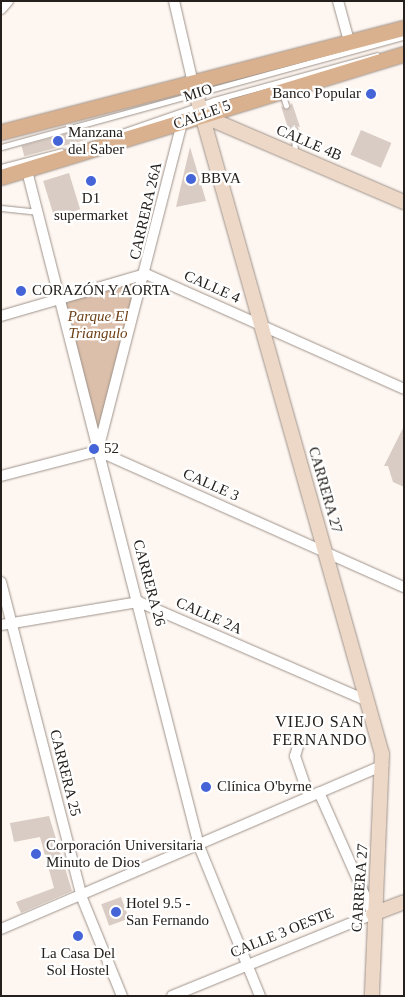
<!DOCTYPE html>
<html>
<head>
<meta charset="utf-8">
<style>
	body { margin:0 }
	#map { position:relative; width:405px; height:997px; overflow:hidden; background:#fef6f1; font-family:Georgia,serif }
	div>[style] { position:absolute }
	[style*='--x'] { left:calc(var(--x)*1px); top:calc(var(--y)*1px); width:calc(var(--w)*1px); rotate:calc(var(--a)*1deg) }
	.green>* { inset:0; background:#dbbfab }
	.building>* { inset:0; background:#d9ccc4; transform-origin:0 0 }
	.roads { filter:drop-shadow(0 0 1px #9e938a) drop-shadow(0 0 1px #9e938a) }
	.lane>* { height:5px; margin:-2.5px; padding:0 2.5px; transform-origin:2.5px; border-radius:2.5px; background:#fff }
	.street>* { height:10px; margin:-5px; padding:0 5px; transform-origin:5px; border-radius:5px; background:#fff }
	.secondary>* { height:14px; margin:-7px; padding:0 7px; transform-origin:7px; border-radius:7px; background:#edd8c7 }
	.primary>* { height:15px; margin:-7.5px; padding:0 7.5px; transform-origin:7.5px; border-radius:7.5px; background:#dab18f }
	.dots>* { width:14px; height:14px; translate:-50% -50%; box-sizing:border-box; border:2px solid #fff; border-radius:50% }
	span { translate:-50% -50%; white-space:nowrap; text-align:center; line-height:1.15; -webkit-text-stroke:4.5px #fff; paint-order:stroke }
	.street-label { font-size:15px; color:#25201d }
	.poi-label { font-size:15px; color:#25201d }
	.right { translate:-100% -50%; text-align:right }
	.left { translate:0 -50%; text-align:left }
	.park-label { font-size:15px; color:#6f4118; font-style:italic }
	.neighbourhood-label { font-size:16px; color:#25201d; letter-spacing:1px }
	.frame { position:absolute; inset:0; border:2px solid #25201d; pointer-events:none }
</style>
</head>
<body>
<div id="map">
	<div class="green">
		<div style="clip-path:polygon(146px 274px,98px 451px,58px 303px)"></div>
	</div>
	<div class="building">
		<div style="clip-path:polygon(292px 103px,300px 127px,293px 125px,289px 131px,281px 106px,287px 109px)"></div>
		<div style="left:91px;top:127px;width:11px;height:72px;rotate:75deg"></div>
		<div style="left:361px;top:130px;width:33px;height:27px;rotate:23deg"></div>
		<div style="clip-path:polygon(190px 147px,206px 201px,176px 207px)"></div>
		<div style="left:69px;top:173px;width:38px;height:27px;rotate:73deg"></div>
		<div style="clip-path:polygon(404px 426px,404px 487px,393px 482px,388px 466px,384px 466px)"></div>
		<div style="clip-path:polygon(49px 816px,72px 891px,21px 913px,16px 902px,54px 888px,40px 837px,14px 842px,10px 823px)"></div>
		<div style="left:121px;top:897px;width:23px;height:21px;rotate:70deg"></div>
	</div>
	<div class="roads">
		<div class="lane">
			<div style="--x:282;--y:93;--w:13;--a:72"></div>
			<div style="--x:294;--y:129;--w:24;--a:88"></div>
			<div style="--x:107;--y:137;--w:113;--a:-19.1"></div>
			<div style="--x:214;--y:100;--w:169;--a:-15.4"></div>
			<div style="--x:1;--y:147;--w:418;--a:-15.3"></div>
			<div style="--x:1;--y:167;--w:62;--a:-14.9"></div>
			<div style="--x:1;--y:208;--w:36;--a:6"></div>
		</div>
		<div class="street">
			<div style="--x:174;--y:1;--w:84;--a:77"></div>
			<div style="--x:338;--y:1;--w:46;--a:74.7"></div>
			<div style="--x:1;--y:9;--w:11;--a:-49"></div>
			<div style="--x:27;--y:171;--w:697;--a:75.7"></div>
			<div style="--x:199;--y:846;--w:162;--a:67.9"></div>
			<div style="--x:1;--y:316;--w:151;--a:-16.2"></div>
			<div style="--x:146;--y:274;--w:282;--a:24"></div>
			<div style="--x:98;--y:450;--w:339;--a:-75.6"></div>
			<div style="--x:1;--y:476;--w:100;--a:-14.5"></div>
			<div style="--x:98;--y:451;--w:335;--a:24"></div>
			<div style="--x:1;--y:582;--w:326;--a:75.6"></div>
			<div style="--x:82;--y:898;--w:106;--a:67.8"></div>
			<div style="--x:1;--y:625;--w:140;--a:-9.5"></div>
			<div style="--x:139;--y:602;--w:249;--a:23.4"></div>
			<div style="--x:299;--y:743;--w:14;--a:107"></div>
			<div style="--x:295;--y:756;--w:43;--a:71.1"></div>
			<div style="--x:1;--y:929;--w:416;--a:-23.2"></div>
			<div style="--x:172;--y:996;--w:217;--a:-22.2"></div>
			<div style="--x:373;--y:914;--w:133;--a:-113.9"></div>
		</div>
		<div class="secondary">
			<div style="--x:193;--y:83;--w:697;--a:74.27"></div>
			<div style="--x:382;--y:754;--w:242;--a:92.4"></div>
			<div style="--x:201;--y:115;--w:221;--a:23.2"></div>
			<div style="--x:373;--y:914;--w:33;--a:-21"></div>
		</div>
		<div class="primary">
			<div style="--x:1;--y:132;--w:416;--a:-14.5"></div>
			<div style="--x:1;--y:177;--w:421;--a:-17"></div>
		</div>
	</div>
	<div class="dots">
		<div style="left:371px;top:94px;background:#4464d7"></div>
		<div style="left:58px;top:141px;background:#4464d7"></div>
		<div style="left:191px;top:179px;background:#4464d7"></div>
		<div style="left:91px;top:181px;background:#4464d7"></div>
		<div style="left:21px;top:291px;background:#4464d7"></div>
		<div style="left:94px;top:449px;background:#4464d7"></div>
		<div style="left:206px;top:787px;background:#4464d7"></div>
		<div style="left:36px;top:854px;background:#4464d7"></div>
		<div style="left:116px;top:912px;background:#4464d7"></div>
		<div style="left:78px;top:936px;background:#4464d7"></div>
	</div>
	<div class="street-label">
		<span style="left:198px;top:93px;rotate:-18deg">MIO</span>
		<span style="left:202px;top:115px;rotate:-20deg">CALLE 5</span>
		<span style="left:309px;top:143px;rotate:23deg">CALLE 4B</span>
		<span style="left:146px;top:211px;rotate:-77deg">CARRERA 26A</span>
		<span style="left:212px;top:287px;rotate:24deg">CALLE 4</span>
		<span style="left:211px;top:485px;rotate:24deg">CALLE 3</span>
		<span style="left:325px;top:490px;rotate:74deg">CARRERA 27</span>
		<span style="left:149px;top:583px;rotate:75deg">CARRERA 26</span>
		<span style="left:209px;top:616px;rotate:24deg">CALLE 2A</span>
		<span style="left:65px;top:773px;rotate:76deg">CARRERA 25</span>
		<span style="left:360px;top:888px;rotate:-86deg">CARRERA 27</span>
		<span style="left:282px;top:933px;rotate:-22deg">CALLE 3 OESTE</span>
	</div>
	<div class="poi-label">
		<span class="right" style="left:361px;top:94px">Banco Popular</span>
		<span class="left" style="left:68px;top:141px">Manzana<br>del Saber</span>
		<span class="left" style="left:201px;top:179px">BBVA</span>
		<span style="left:91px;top:207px">D1<br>supermarket</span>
		<span class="left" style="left:32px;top:291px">CORAZÓN Y AORTA</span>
		<span class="left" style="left:104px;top:449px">52</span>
		<span class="left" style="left:217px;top:787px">Clínica O'byrne</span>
		<span class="left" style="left:46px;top:854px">Corporación Universitaria<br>Minuto de Dios</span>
		<span class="left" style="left:126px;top:912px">Hotel 9.5 -<br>San Fernando</span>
		<span style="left:78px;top:962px">La Casa Del<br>Sol Hostel</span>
	</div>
	<div class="park-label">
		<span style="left:98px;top:325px">Parque El<br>Triangulo</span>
	</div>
	<div class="neighbourhood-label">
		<span style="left:320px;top:731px">VIEJO SAN<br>FERNANDO</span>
	</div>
	<div class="frame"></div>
</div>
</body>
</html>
